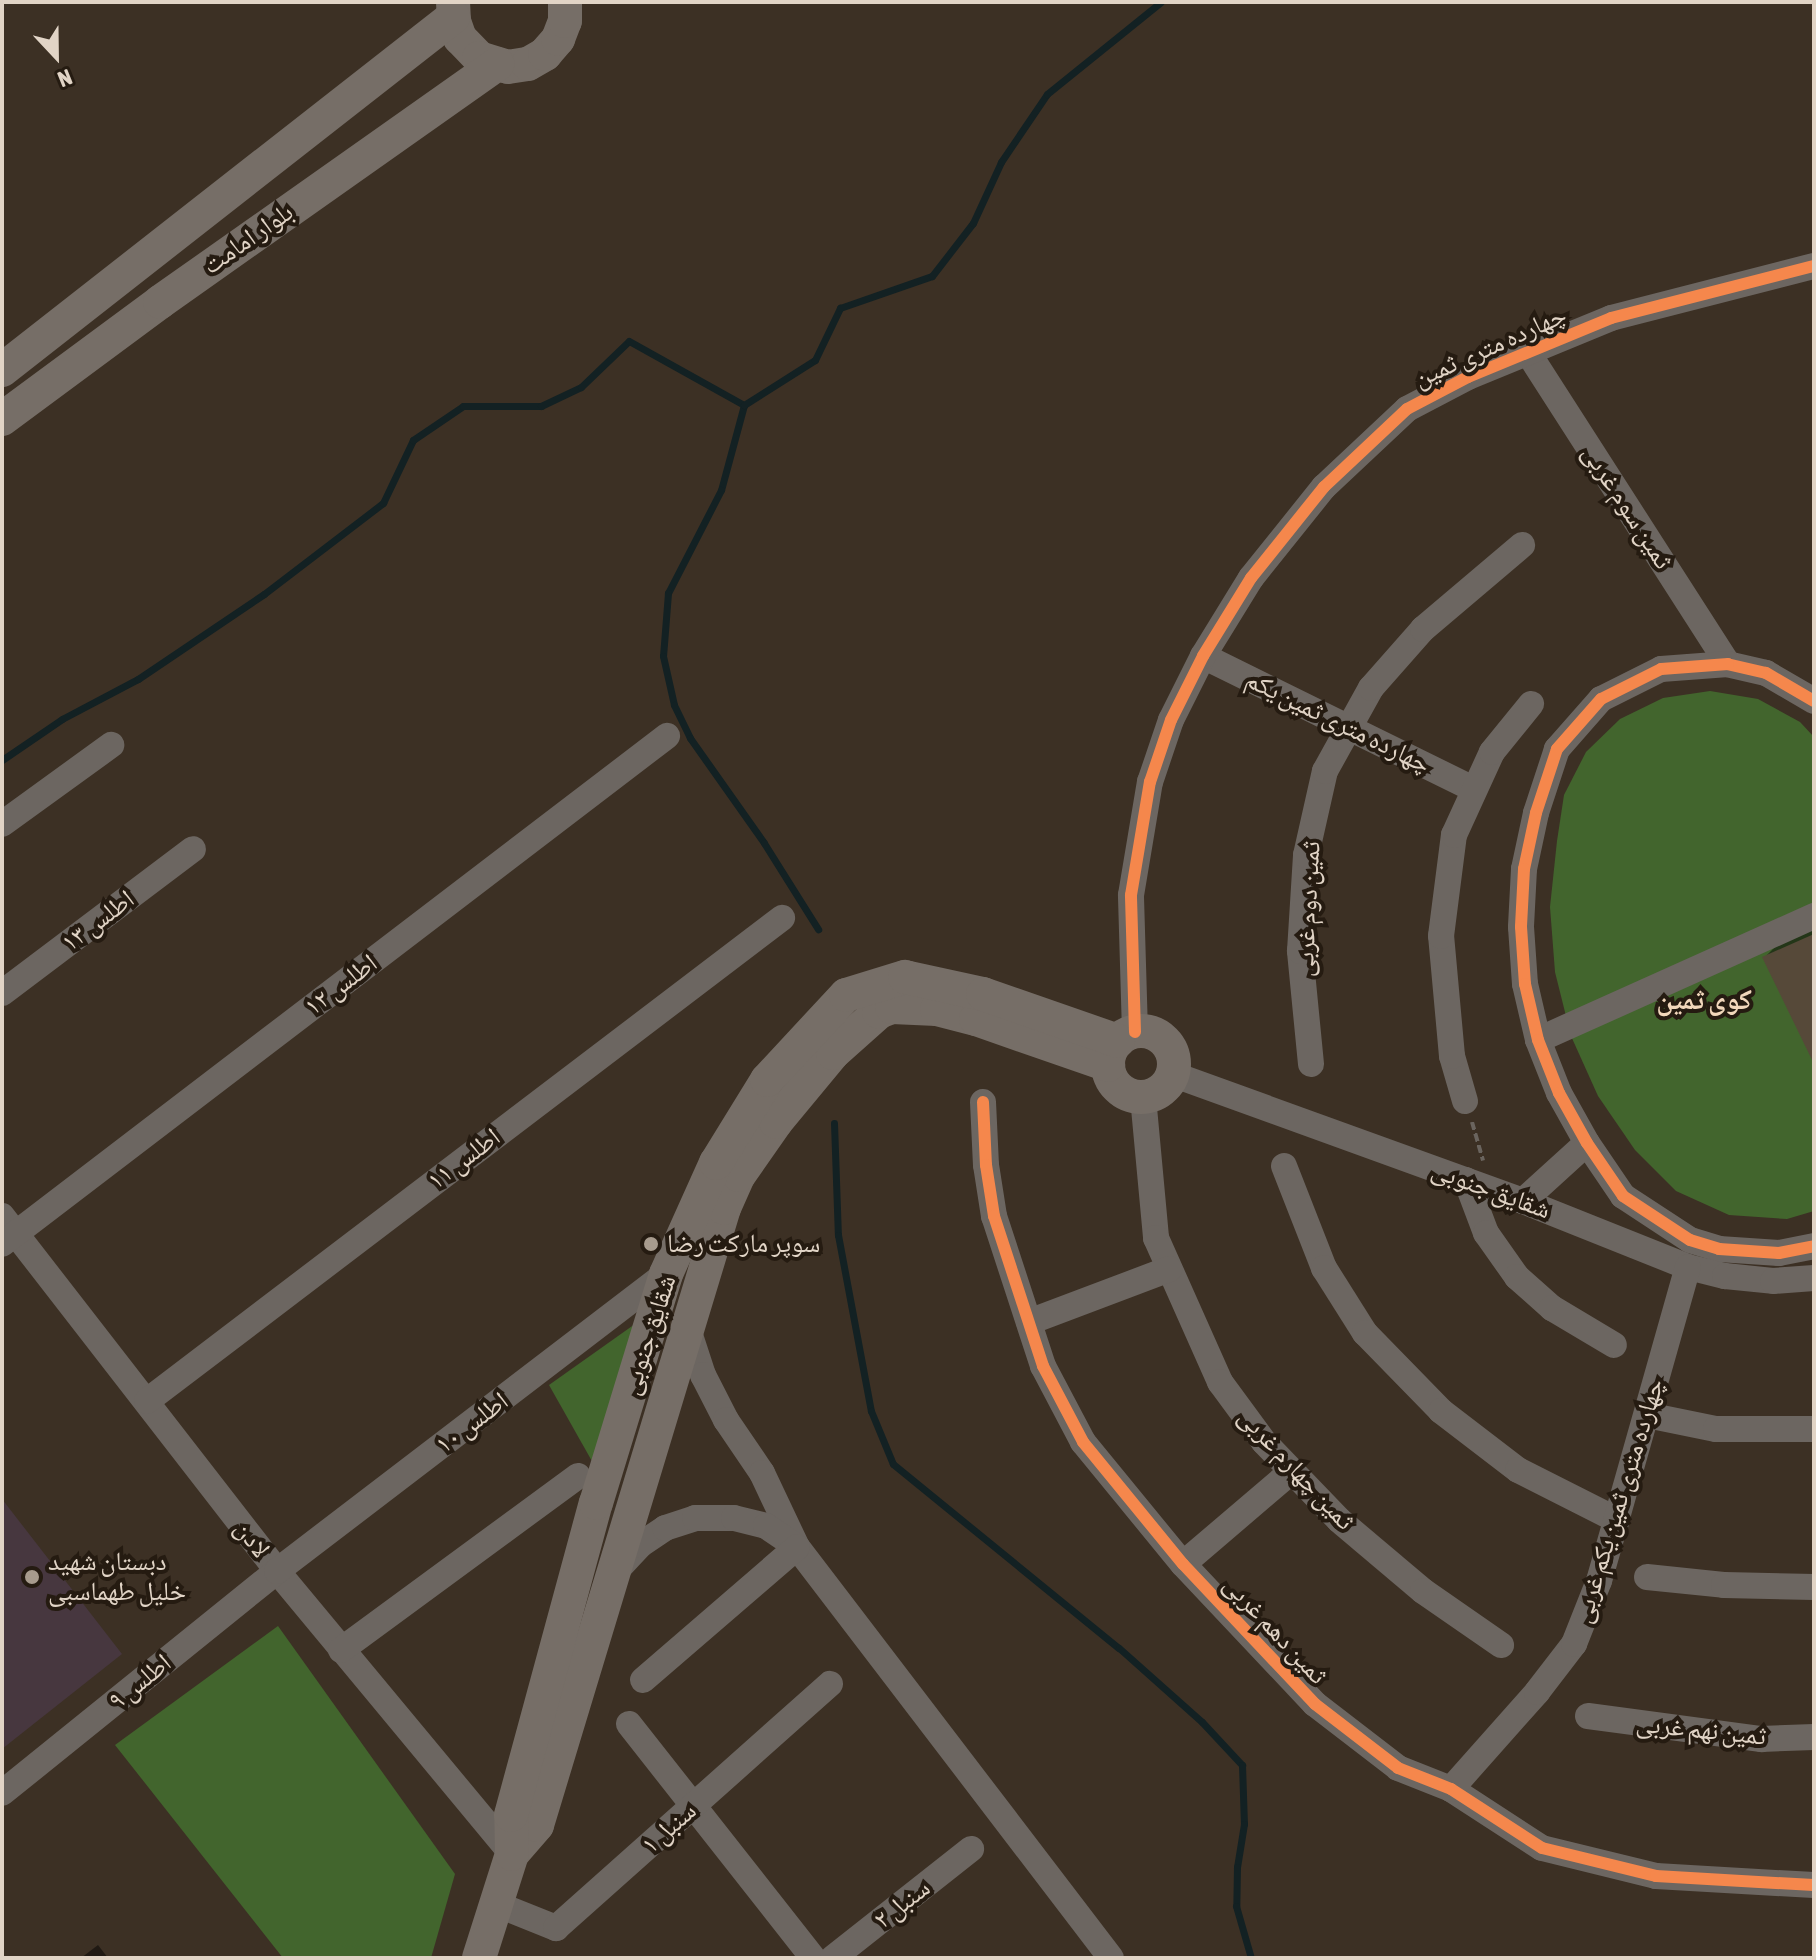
<!DOCTYPE html>
<html>
<head>
<meta charset="utf-8">
<style>
	body { margin:0 }
	#map { position:relative; width:1816px; height:1960px; overflow:hidden; background:#3c3024; font-family:"Asap Condensed","Noto Naskh Arabic",sans-serif }
	div>[style] { position:absolute }
	[style*='--x'] { left:calc(var(--x)*1px); top:calc(var(--y)*1px); width:calc(var(--w)*1px); rotate:calc(var(--a)*1deg) }
	.education>* { inset:0; background:#47373f }
	.green>* { inset:0; background:#42652d }
	.shadow>* { inset:0; background:#0007 }
	.stream>* { height:7px; margin:-3.5px; padding:0 3.5px; transform-origin:3.5px; border-radius:3.5px; background:#132123 }
	.building>* { inset:0; background:#564939 }
	.path>* { height:4px; margin-top:-2px; transform-origin:0; background:repeating-linear-gradient(90deg,#6a645e 0 8px,transparent 0 12px) }
	.minor>* { height:26px; margin:-13px; padding:0 13px; transform-origin:13px; border-radius:13px; background:#6c6661 }
	.major>* { height:34px; margin:-17px; padding:0 17px; transform-origin:17px; border-radius:17px; background:#766e67 }
	.major>.ring { margin:-17px; padding:0; box-sizing:content-box; background:none; border:34px solid #766e67; border-radius:50% }
	.cycleway>* { height:12px; margin:-6px; padding:0 6px; transform-origin:6px; border-radius:6px; background:#f5874c }
	.dots>* { width:22px; height:22px; translate:-50% -50%; box-sizing:border-box; border:4px solid #251b11; border-radius:50% }
	span { translate:-50% -50%; white-space:nowrap; text-align:center; line-height:1.15; -webkit-text-stroke:8px #251b11; paint-order:stroke }
	.street-label { font-size:26px; color:#e1d4c6 }
	.poi-label { font-size:26px; color:#e1d4c6 }
	.left { translate:0 -50%; text-align:left }
	.neighbourhood-label { font-size:28px; color:#f1d7bb; font-weight:700 }
	.frame { position:absolute; inset:0; border:4px solid #e1d4c6; pointer-events:none }
	.north { position:absolute; left:16px; top:16px; width:80px; height:80px; -webkit-text-stroke:6px #251b11; paint-order:stroke; rotate:158deg; font-size:22px; font-weight:700; line-height:32px; text-align:center; color:#e1d4c6 }
	.north::after { content:''; display:block; margin:auto; width:28px; height:36px; background:#e1d4c6; clip-path:polygon(50% 0,100% 100%,50% 72%,0 100%) }
</style>
</head>
<body>
<div id="map">
	<div class="education">
		<div style="clip-path:polygon(2px 1499px,122px 1654px,2px 1749px)"></div>
	</div>
	<div class="green">
		<div style="clip-path:polygon(1710px 691px,1758px 699px,1800px 722px,1814px 737px,1814px 1211px,1787px 1219px,1729px 1215px,1676px 1191px,1635px 1150px,1598px 1096px,1571px 1036px,1555px 972px,1550px 907px,1557px 841px,1564px 795px,1586px 752px,1620px 719px,1663px 698px)"></div>
		<div style="clip-path:polygon(635px 1324px,593px 1463px,549px 1385px)"></div>
		<div style="clip-path:polygon(278px 1626px,455px 1874px,431px 1958px,283px 1958px,115px 1745px)"></div>
	</div>
	<div class="shadow">
		<div style="clip-path:polygon(1814px 924px,1814px 1060px,1765px 957px,1785px 937px)"></div>
		<div style="clip-path:polygon(98px 1945px,108px 1958px,81px 1958px)"></div>
	</div>
	<div class="stream">
		<div style="--x:744;--y:405;--w:88;--a:105.1"></div>
		<div style="--x:721;--y:490;--w:116;--a:117.2"></div>
		<div style="--x:668;--y:593;--w:63;--a:94.5"></div>
		<div style="--x:663;--y:656;--w:50;--a:77.3"></div>
		<div style="--x:674;--y:705;--w:37;--a:64"></div>
		<div style="--x:690;--y:738;--w:128;--a:54.8"></div>
		<div style="--x:764;--y:843;--w:102;--a:57.9"></div>
		<div style="--x:2;--y:760;--w:73;--a:-34.3"></div>
		<div style="--x:62;--y:719;--w:86;--a:-27.8"></div>
		<div style="--x:138;--y:679;--w:152;--a:-34"></div>
		<div style="--x:264;--y:594;--w:150;--a:-37.4"></div>
		<div style="--x:383;--y:503;--w:70;--a:-64.5"></div>
		<div style="--x:413;--y:440;--w:60;--a:-34.2"></div>
		<div style="--x:463;--y:406;--w:78;--a:0"></div>
		<div style="--x:541;--y:406;--w:44;--a:-25.4"></div>
		<div style="--x:581;--y:387;--w:66;--a:-43.8"></div>
		<div style="--x:629;--y:341;--w:132;--a:29.1"></div>
		<div style="--x:744;--y:405;--w:84;--a:-32.4"></div>
		<div style="--x:815;--y:360;--w:58;--a:-64.3"></div>
		<div style="--x:840;--y:308;--w:97;--a:-19.2"></div>
		<div style="--x:932;--y:276;--w:67;--a:-52.3"></div>
		<div style="--x:973;--y:223;--w:67;--a:-65.3"></div>
		<div style="--x:1001;--y:162;--w:82;--a:-55.9"></div>
		<div style="--x:1047;--y:94;--w:146;--a:-38.9"></div>
		<div style="--x:834;--y:1123;--w:112;--a:88"></div>
		<div style="--x:838;--y:1235;--w:179;--a:79.4"></div>
		<div style="--x:871;--y:1411;--w:57;--a:67.5"></div>
		<div style="--x:893;--y:1464;--w:291;--a:39.2"></div>
		<div style="--x:1119;--y:1648;--w:111;--a:41.7"></div>
		<div style="--x:1202;--y:1722;--w:59;--a:47.1"></div>
		<div style="--x:1242;--y:1765;--w:59;--a:88.1"></div>
		<div style="--x:1244;--y:1824;--w:44;--a:99.2"></div>
		<div style="--x:1237;--y:1867;--w:39;--a:91"></div>
		<div style="--x:1236;--y:1906;--w:54;--a:73.9"></div>
	</div>
	<div class="building">
		<div style="clip-path:polygon(1814px 934px,1814px 1064px,1762px 957px)"></div>
	</div>
	<div class="path">
		<div style="--x:1472;--y:1122;--w:40;--a:74"></div>
	</div>
	<div class="minor">
		<div style="--x:1527;--y:351;--w:372;--a:57.3"></div>
		<div style="--x:1203;--y:656;--w:301;--a:26.2"></div>
		<div style="--x:1814;--y:701;--w:56;--a:-149.7"></div>
		<div style="--x:1766;--y:673;--w:39;--a:-167"></div>
		<div style="--x:1728;--y:664;--w:67;--a:175.7"></div>
		<div style="--x:1661;--y:669;--w:67;--a:153.4"></div>
		<div style="--x:1601;--y:699;--w:67;--a:131.3"></div>
		<div style="--x:1557;--y:749;--w:67;--a:108.2"></div>
		<div style="--x:1536;--y:813;--w:57;--a:102.1"></div>
		<div style="--x:1524;--y:869;--w:58;--a:93"></div>
		<div style="--x:1521;--y:927;--w:57;--a:86"></div>
		<div style="--x:1525;--y:984;--w:57;--a:76.9"></div>
		<div style="--x:1538;--y:1040;--w:57;--a:68.4"></div>
		<div style="--x:1559;--y:1093;--w:57;--a:60.8"></div>
		<div style="--x:1587;--y:1143;--w:64;--a:55.8"></div>
		<div style="--x:1623;--y:1196;--w:80;--a:33.3"></div>
		<div style="--x:1690;--y:1240;--w:30;--a:17"></div>
		<div style="--x:1719;--y:1249;--w:60;--a:3.8"></div>
		<div style="--x:1779;--y:1253;--w:36;--a:-11"></div>
		<div style="--x:2;--y:824;--w:135;--a:-35.9"></div>
		<div style="--x:2;--y:993;--w:239;--a:-37"></div>
		<div style="--x:1135;--y:1032;--w:137;--a:-91.7"></div>
		<div style="--x:1131;--y:895;--w:115;--a:-80.5"></div>
		<div style="--x:1150;--y:782;--w:65;--a:-71.3"></div>
		<div style="--x:1171;--y:720;--w:72;--a:-63.4"></div>
		<div style="--x:1203;--y:656;--w:92;--a:-58.4"></div>
		<div style="--x:1251;--y:578;--w:117;--a:-51.3"></div>
		<div style="--x:1324;--y:487;--w:114;--a:-43.2"></div>
		<div style="--x:1407;--y:409;--w:69;--a:-27.7"></div>
		<div style="--x:1468;--y:377;--w:155;--a:-22.4"></div>
		<div style="--x:1611;--y:318;--w:210;--a:-14.4"></div>
		<div style="--x:1538;--y:1040;--w:303;--a:-24.2"></div>
		<div style="--x:1311;--y:1064;--w:114;--a:-95.6"></div>
		<div style="--x:1300;--y:951;--w:96;--a:-86.4"></div>
		<div style="--x:1306;--y:855;--w:86;--a:-77.3"></div>
		<div style="--x:1325;--y:771;--w:95;--a:-61"></div>
		<div style="--x:1371;--y:688;--w:79;--a:-48.6"></div>
		<div style="--x:1423;--y:629;--w:130;--a:-40.3"></div>
		<div style="--x:1172;--y:1074;--w:373;--a:19.9"></div>
		<div style="--x:1523;--y:1201;--w:178;--a:21.8"></div>
		<div style="--x:1688;--y:1267;--w:38;--a:14"></div>
		<div style="--x:1725;--y:1276;--w:48;--a:5.9"></div>
		<div style="--x:1773;--y:1281;--w:41;--a:-4.2"></div>
		<div style="--x:1143;--y:1097;--w:142;--a:84.7"></div>
		<div style="--x:1156;--y:1238;--w:158;--a:66"></div>
		<div style="--x:1220;--y:1382;--w:74;--a:53.7"></div>
		<div style="--x:1264;--y:1442;--w:108;--a:46.1"></div>
		<div style="--x:1339;--y:1520;--w:110;--a:40.2"></div>
		<div style="--x:1423;--y:1591;--w:95;--a:34.7"></div>
		<div style="--x:1465;--y:1101;--w:47;--a:-106.1"></div>
		<div style="--x:1452;--y:1056;--w:121;--a:-95.2"></div>
		<div style="--x:1441;--y:936;--w:102;--a:-82.7"></div>
		<div style="--x:1454;--y:835;--w:91;--a:-65.4"></div>
		<div style="--x:1492;--y:752;--w:62;--a:-50.9"></div>
		<div style="--x:983;--y:1102;--w:63;--a:87.3"></div>
		<div style="--x:986;--y:1165;--w:52;--a:81.1"></div>
		<div style="--x:994;--y:1216;--w:158;--a:71.9"></div>
		<div style="--x:1043;--y:1366;--w:86;--a:62.2"></div>
		<div style="--x:1083;--y:1442;--w:158;--a:50.7"></div>
		<div style="--x:1183;--y:1564;--w:192;--a:46.7"></div>
		<div style="--x:1315;--y:1704;--w:105;--a:37.6"></div>
		<div style="--x:1398;--y:1768;--w:57;--a:21.6"></div>
		<div style="--x:1451;--y:1789;--w:108;--a:33"></div>
		<div style="--x:1542;--y:1848;--w:117;--a:13.8"></div>
		<div style="--x:1656;--y:1876;--w:158;--a:3.3"></div>
		<div style="--x:1284;--y:1166;--w:110;--a:68.6"></div>
		<div style="--x:1324;--y:1268;--w:77;--a:57.8"></div>
		<div style="--x:1365;--y:1333;--w:109;--a:45.7"></div>
		<div style="--x:1441;--y:1411;--w:97;--a:37.5"></div>
		<div style="--x:1518;--y:1470;--w:111;--a:26.8"></div>
		<div style="--x:1466;--y:1180;--w:57;--a:69.3"></div>
		<div style="--x:1486;--y:1233;--w:54;--a:54.8"></div>
		<div style="--x:1517;--y:1277;--w:47;--a:41.5"></div>
		<div style="--x:1552;--y:1308;--w:72;--a:30.8"></div>
		<div style="--x:1523;--y:1201;--w:86;--a:-42.2"></div>
		<div style="--x:2;--y:1216;--w:449;--a:52.2"></div>
		<div style="--x:277;--y:1571;--w:368;--a:50.3"></div>
		<div style="--x:2;--y:1244;--w:837;--a:-37.38"></div>
		<div style="--x:1029;--y:1322;--w:150;--a:-20.7"></div>
		<div style="--x:687;--y:1326;--w:52;--a:71.9"></div>
		<div style="--x:703;--y:1375;--w:51;--a:62.9"></div>
		<div style="--x:726;--y:1420;--w:64;--a:55.8"></div>
		<div style="--x:762;--y:1473;--w:82;--a:64.7"></div>
		<div style="--x:797;--y:1547;--w:517;--a:52.62"></div>
		<div style="--x:147;--y:1401;--w:798;--a:-37.26"></div>
		<div style="--x:1647;--y:1415;--w:70;--a:11.5"></div>
		<div style="--x:1716;--y:1429;--w:98;--a:0"></div>
		<div style="--x:1183;--y:1564;--w:143;--a:-40.5"></div>
		<div style="--x:616;--y:1571;--w:35;--a:-47"></div>
		<div style="--x:640;--y:1545;--w:30;--a:-34"></div>
		<div style="--x:665;--y:1528;--w:32;--a:-18"></div>
		<div style="--x:695;--y:1518;--w:39;--a:0"></div>
		<div style="--x:734;--y:1518;--w:33;--a:14"></div>
		<div style="--x:766;--y:1526;--w:37;--a:34"></div>
		<div style="--x:1647;--y:1577;--w:77;--a:5.9"></div>
		<div style="--x:1724;--y:1585;--w:90;--a:1.3"></div>
		<div style="--x:341;--y:1650;--w:294;--a:-36.3"></div>
		<div style="--x:643;--y:1680;--w:203;--a:-40.8"></div>
		<div style="--x:1588;--y:1716;--w:175;--a:7.6"></div>
		<div style="--x:1761;--y:1739;--w:53;--a:-2.2"></div>
		<div style="--x:629;--y:1724;--w:298;--a:51.8"></div>
		<div style="--x:1451;--y:1789;--w:130;--a:-48.4"></div>
		<div style="--x:1537;--y:1692;--w:61;--a:-52.4"></div>
		<div style="--x:1574;--y:1644;--w:68;--a:-68.4"></div>
		<div style="--x:1599;--y:1581;--w:326;--a:-74.2"></div>
		<div style="--x:2;--y:1793;--w:353;--a:-38.9"></div>
		<div style="--x:277;--y:1571;--w:489;--a:-37.4"></div>
		<div style="--x:496;--y:1904;--w:65;--a:21.8"></div>
		<div style="--x:556;--y:1928;--w:367;--a:-41.7"></div>
		<div style="--x:833;--y:1958;--w:176;--a:-38.3"></div>
	</div>
	<div class="major">
		<div style="--x:453;--y:2;--w:19;--a:87"></div>
		<div style="--x:454;--y:21;--w:18;--a:71"></div>
		<div style="--x:460;--y:38;--w:28;--a:46"></div>
		<div style="--x:479;--y:58;--w:30;--a:17"></div>
		<div style="--x:508;--y:67;--w:20;--a:-9"></div>
		<div style="--x:528;--y:64;--w:20;--a:-30"></div>
		<div style="--x:545;--y:54;--w:20;--a:-49"></div>
		<div style="--x:558;--y:39;--w:19;--a:-69"></div>
		<div style="--x:565;--y:21;--w:19;--a:-90"></div>
		<div style="--x:2;--y:370;--w:573;--a:-38.05"></div>
		<div style="--x:2;--y:419;--w:197;--a:-36.5"></div>
		<div style="--x:160;--y:302;--w:413;--a:-35.2"></div>
		<div class="ring" style="left:1108px;top:1031px;width:32px;height:32px"></div>
		<div style="--x:512;--y:1854;--w:38;--a:-49"></div>
		<div style="--x:537;--y:1825;--w:645;--a:-73.14"></div>
		<div style="--x:724;--y:1208;--w:36;--a:-66"></div>
		<div style="--x:739;--y:1175;--w:65;--a:-55.1"></div>
		<div style="--x:776;--y:1122;--w:89;--a:-50.4"></div>
		<div style="--x:833;--y:1053;--w:62;--a:-41.7"></div>
		<div style="--x:879;--y:1012;--w:14;--a:-21"></div>
		<div style="--x:892;--y:1007;--w:45;--a:2.5"></div>
		<div style="--x:937;--y:1009;--w:40;--a:14.4"></div>
		<div style="--x:976;--y:1019;--w:140;--a:19.2"></div>
		<div style="--x:479;--y:1958;--w:109;--a:-72.4"></div>
		<div style="--x:512;--y:1854;--w:39;--a:-91"></div>
		<div style="--x:511;--y:1815;--w:323;--a:-74.8"></div>
		<div style="--x:596;--y:1503;--w:239;--a:-73"></div>
		<div style="--x:666;--y:1274;--w:122;--a:-65.8"></div>
		<div style="--x:716;--y:1163;--w:97;--a:-58.4"></div>
		<div style="--x:767;--y:1080;--w:116;--a:-47.1"></div>
		<div style="--x:846;--y:995;--w:62;--a:-17"></div>
		<div style="--x:905;--y:977;--w:80;--a:12.3"></div>
		<div style="--x:983;--y:994;--w:143;--a:19.2"></div>
	</div>
	<div class="cycleway">
		<div style="--x:1814;--y:701;--w:56;--a:-149.7"></div>
		<div style="--x:1766;--y:673;--w:39;--a:-167"></div>
		<div style="--x:1728;--y:664;--w:67;--a:175.7"></div>
		<div style="--x:1661;--y:669;--w:67;--a:153.4"></div>
		<div style="--x:1601;--y:699;--w:67;--a:131.3"></div>
		<div style="--x:1557;--y:749;--w:67;--a:108.2"></div>
		<div style="--x:1536;--y:813;--w:57;--a:102.1"></div>
		<div style="--x:1524;--y:869;--w:58;--a:93"></div>
		<div style="--x:1521;--y:927;--w:57;--a:86"></div>
		<div style="--x:1525;--y:984;--w:57;--a:76.9"></div>
		<div style="--x:1538;--y:1040;--w:57;--a:68.4"></div>
		<div style="--x:1559;--y:1093;--w:57;--a:60.8"></div>
		<div style="--x:1587;--y:1143;--w:64;--a:55.8"></div>
		<div style="--x:1623;--y:1196;--w:80;--a:33.3"></div>
		<div style="--x:1690;--y:1240;--w:30;--a:17"></div>
		<div style="--x:1719;--y:1249;--w:60;--a:3.8"></div>
		<div style="--x:1779;--y:1253;--w:36;--a:-11"></div>
		<div style="--x:1135;--y:1032;--w:137;--a:-91.7"></div>
		<div style="--x:1131;--y:895;--w:115;--a:-80.5"></div>
		<div style="--x:1150;--y:782;--w:65;--a:-71.3"></div>
		<div style="--x:1171;--y:720;--w:72;--a:-63.4"></div>
		<div style="--x:1203;--y:656;--w:92;--a:-58.4"></div>
		<div style="--x:1251;--y:578;--w:117;--a:-51.3"></div>
		<div style="--x:1324;--y:487;--w:114;--a:-43.2"></div>
		<div style="--x:1407;--y:409;--w:69;--a:-27.7"></div>
		<div style="--x:1468;--y:377;--w:155;--a:-22.4"></div>
		<div style="--x:1611;--y:318;--w:210;--a:-14.4"></div>
		<div style="--x:983;--y:1102;--w:63;--a:87.3"></div>
		<div style="--x:986;--y:1165;--w:52;--a:81.1"></div>
		<div style="--x:994;--y:1216;--w:158;--a:71.9"></div>
		<div style="--x:1043;--y:1366;--w:86;--a:62.2"></div>
		<div style="--x:1083;--y:1442;--w:158;--a:50.7"></div>
		<div style="--x:1183;--y:1564;--w:192;--a:46.7"></div>
		<div style="--x:1315;--y:1704;--w:105;--a:37.6"></div>
		<div style="--x:1398;--y:1768;--w:57;--a:21.6"></div>
		<div style="--x:1451;--y:1789;--w:108;--a:33"></div>
		<div style="--x:1542;--y:1848;--w:117;--a:13.8"></div>
		<div style="--x:1656;--y:1876;--w:158;--a:3.3"></div>
	</div>
	<div class="dots">
		<div style="left:651px;top:1244px;background:#a79b8d"></div>
		<div style="left:32px;top:1577px;background:#a79b8d"></div>
	</div>
	<div class="street-label">
		<span style="left:248px;top:239px;rotate:-35deg">بلوار امامت</span>
		<span style="left:1490px;top:347px;rotate:-24deg">چهارده متری ثمین</span>
		<span style="left:1627px;top:507px;rotate:57deg">ثمین سوم غربی</span>
		<span style="left:1338px;top:722px;rotate:26deg">چهارده متری ثمین یکم</span>
		<span style="left:1308px;top:909px;rotate:-87deg">ثمین دوم غربی</span>
		<span style="left:98px;top:921px;rotate:-37deg">اطلس ۱۳</span>
		<span style="left:341px;top:985px;rotate:-37deg">اطلس ۱۲</span>
		<span style="left:464px;top:1159px;rotate:-37deg">اطلس ۱۱</span>
		<span style="left:1491px;top:1190px;rotate:20deg">شقایق جنوبی</span>
		<span style="left:649px;top:1335px;rotate:-72deg">شقایق جنوبی</span>
		<span style="left:472px;top:1423px;rotate:-37deg">اطلس ۱۰</span>
		<span style="left:1296px;top:1469px;rotate:47deg">ثمین چهارم غربی</span>
		<span style="left:1619px;top:1501px;rotate:-73deg">چهارده متری ثمین یکم غربی</span>
		<span style="left:252px;top:1539px;rotate:53deg">لادن</span>
		<span style="left:1275px;top:1630px;rotate:47deg">ثمین دهم غربی</span>
		<span style="left:140px;top:1682px;rotate:-39deg">اطلس ۹</span>
		<span style="left:1701px;top:1730px;rotate:6deg">ثمین نهم غربی</span>
		<span style="left:669px;top:1828px;rotate:-42deg">سنبل ۱</span>
		<span style="left:902px;top:1904px;rotate:-38deg">سنبل ۲</span>
	</div>
	<div class="poi-label">
		<span class="left" style="left:667px;top:1244px">سوپر مارکت رضا</span>
		<span class="left" style="left:48px;top:1577px">دبستان شهید<br>خلیل طهماسبی</span>
	</div>
	<div class="neighbourhood-label">
		<span style="left:1704px;top:999px">کوی ثمین</span>
	</div>
	<div class="frame"></div>
	<div class="north">N</div>
</div>
</body>
</html>
